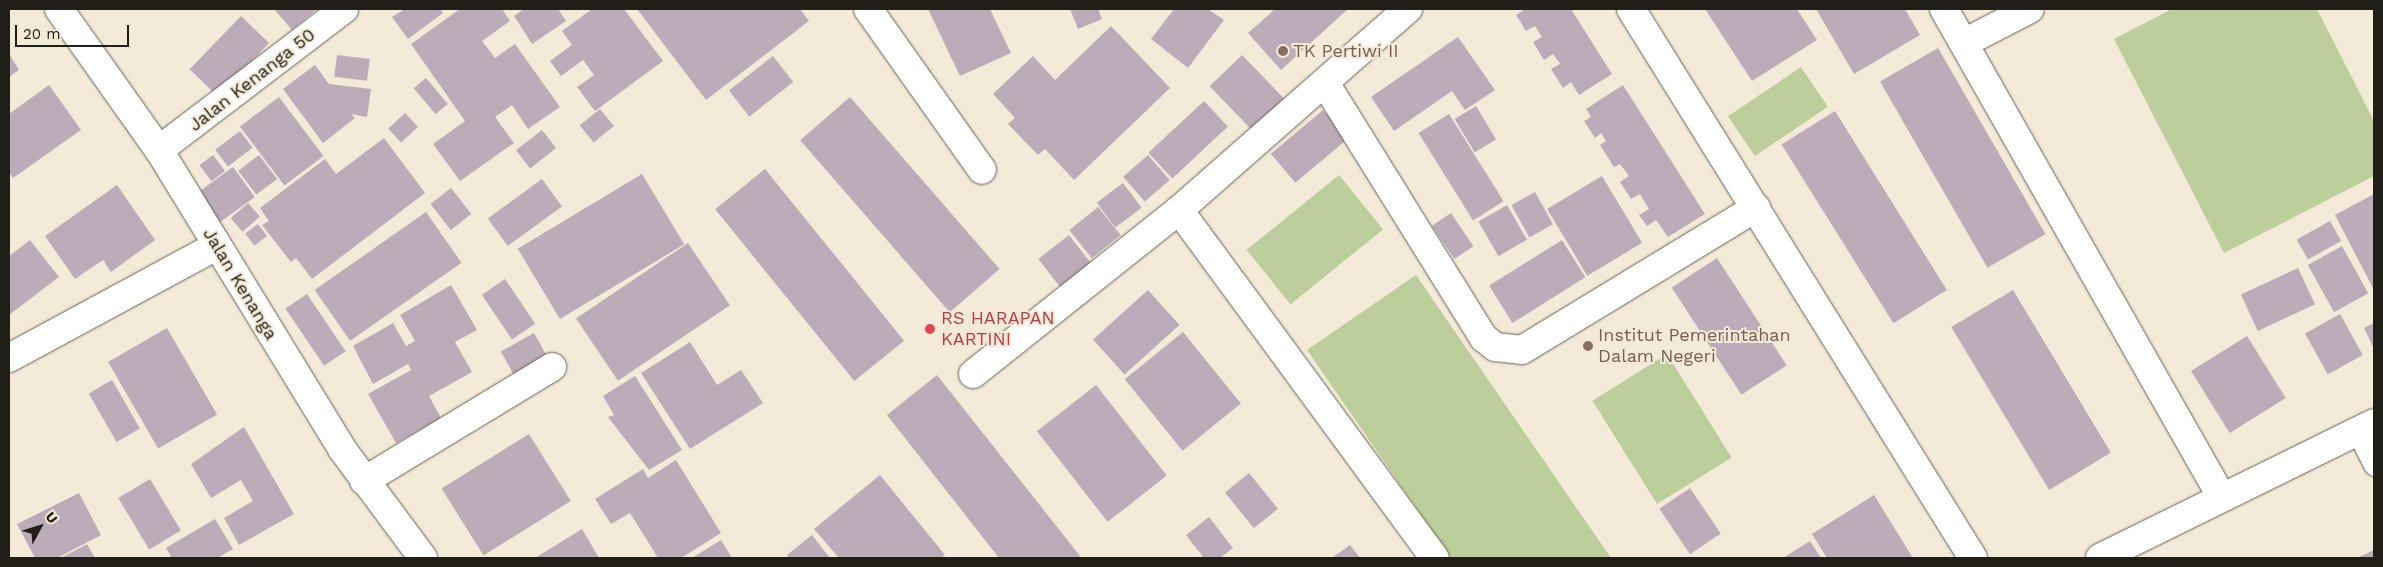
<!DOCTYPE html>
<html>
<head>
<meta charset="utf-8">
<style>
	body { margin:0 }
	#map { position:relative; width:2383px; height:567px; overflow:hidden; background:#f3ead8; font-family:"Work Sans",sans-serif }
	div>[style] { position:absolute }
	[style*='--x'] { left:calc(var(--x)*1px); top:calc(var(--y)*1px); width:calc(var(--w)*1px); rotate:calc(var(--a)*1deg) }
	.green>* { inset:0; background:#bcce9b; transform-origin:0 0 }
	.building>* { inset:0; background:#bcacba; transform-origin:0 0 }
	.roads { filter:drop-shadow(0 0 1px #6a6253) drop-shadow(0 0 1px #6a6253) }
	.lane>* { height:21px; margin:-10.5px; padding:0 10.5px; transform-origin:10.5px; border-radius:10.5px; background:#fff }
	.street>* { height:28px; margin:-14px; padding:0 14px; transform-origin:14px; border-radius:14px; background:#fff }
	.dots>* { width:14px; height:14px; translate:-50% -50%; box-sizing:border-box; border:2px solid #f3ead8; border-radius:50% }
	span { translate:-50% -50%; white-space:nowrap; text-align:center; line-height:1.15; -webkit-text-stroke:4px #f3ead8; paint-order:stroke }
	.education-label { font-size:18px; color:#785e54 }
	.left { translate:0 -50%; text-align:left }
	.street-label { font-size:18px; color:#211d17 }
	.health-label { font-size:18px; color:#be3a42 }
	.frame { position:absolute; inset:0; border:10px solid #211d17; pointer-events:none }
	.north { position:absolute; left:15px; top:502px; width:50px; height:50px; -webkit-text-stroke:4px #f3ead8; paint-order:stroke; rotate:51deg; font-size:14px; font-weight:700; line-height:20px; text-align:center; color:#211d17 }
	.north::after { content:''; display:block; margin:auto; width:18px; height:22px; background:#211d17; clip-path:polygon(50% 0,100% 100%,50% 72%,0 100%) }
	.scale { position:absolute; left:15px; top:25px; width:114px; height:22px; box-sizing:border-box; border:2px solid #211d17; border-top:0; padding-left:6px; font-size:15px; line-height:18px; white-space:nowrap; color:#211d17; -webkit-text-stroke:4px #f3ead8; paint-order:stroke }
</style>
</head>
<body>
<div id="map">
	<div class="green">
		<div style="clip-path:polygon(2172px 9px,2317px 9px,2374px 121px,2374px 176px,2224px 253px,2114px 39px)"></div>
		<div style="left:1801px;top:67px;width:48px;height:88px;rotate:56deg"></div>
		<div style="left:1339px;top:175px;width:70px;height:119px;rotate:51deg"></div>
		<div style="clip-path:polygon(1416px 275px,1611px 558px,1451px 558px,1307px 350px)"></div>
		<div style="left:1667px;top:354px;width:122px;height:88px;rotate:58deg"></div>
	</div>
	<div class="building">
		<div style="clip-path:polygon(274px 9px,317px 9px,292px 30px)"></div>
		<div style="clip-path:polygon(405px 9px,440px 9px,443px 13px,408px 39px,392px 17px)"></div>
		<div style="clip-path:polygon(460px 9px,502px 9px,510px 21px,482px 41px,495px 58px,515px 44px,560px 107px,528px 129px,512px 105px,495px 117px,514px 143px,460px 181px,433px 144px,465px 121px,411px 44px)"></div>
		<div style="clip-path:polygon(524px 9px,558px 9px,566px 21px,532px 44px,514px 16px)"></div>
		<div style="clip-path:polygon(592px 9px,624px 9px,663px 61px,595px 111px,577px 87px,594px 75px,583px 60px,561px 76px,550px 61px,572px 45px,562px 31px)"></div>
		<div style="clip-path:polygon(637px 9px,800px 9px,809px 21px,706px 100px)"></div>
		<div style="clip-path:polygon(928px 9px,990px 9px,1011px 53px,960px 76px)"></div>
		<div style="clip-path:polygon(1070px 9px,1098px 9px,1102px 19px,1078px 29px)"></div>
		<div style="clip-path:polygon(1174px 9px,1208px 9px,1224px 20px,1188px 68px,1151px 39px)"></div>
		<div style="clip-path:polygon(1275px 9px,1348px 9px,1281px 70px,1248px 33px)"></div>
		<div style="clip-path:polygon(1525px 9px,1571px 9px,1612px 74px,1579px 95px,1571px 82px,1563px 88px,1551px 69px,1560px 64px,1553px 54px,1544px 60px,1533px 42px,1542px 37px,1535px 26px,1526px 31px,1516px 15px)"></div>
		<div style="clip-path:polygon(1705px 9px,1797px 9px,1817px 40px,1752px 81px)"></div>
		<div style="clip-path:polygon(1816px 9px,1905px 9px,1920px 35px,1854px 74px)"></div>
		<div style="left:241px;top:16px;width:39px;height:74px;rotate:44deg"></div>
		<div style="clip-path:polygon(1111px 26px,1170px 88px,1074px 180px,1045px 149px,1038px 155px,1008px 124px,1015px 118px,993px 94px,1033px 56px,1055px 80px)"></div>
		<div style="clip-path:polygon(1458px 37px,1495px 90px,1465px 110px,1452px 91px,1394px 131px,1371px 97px)"></div>
		<div style="left:1938px;top:48px;width:215px;height:67px;rotate:60deg"></div>
		<div style="clip-path:polygon(9px 54px,19px 70px,9px 77px)"></div>
		<div style="left:337px;top:55px;width:33px;height:22px;rotate:7deg"></div>
		<div style="left:1242px;top:55px;width:69px;height:45px;rotate:46deg"></div>
		<div style="left:773px;top:56px;width:33px;height:56px;rotate:52deg"></div>
		<div style="clip-path:polygon(315px 65px,329px 84px,371px 89px,367px 117px,351px 114px,355px 118px,323px 143px,283px 89px)"></div>
		<div style="left:426px;top:78px;width:34px;height:16px;rotate:50deg"></div>
		<div style="clip-path:polygon(49px 85px,81px 130px,13px 178px,9px 172px,9px 114px)"></div>
		<div style="clip-path:polygon(1623px 85px,1705px 214px,1668px 237px,1656px 220px,1647px 226px,1639px 215px,1649px 209px,1640px 194px,1631px 199px,1620px 182px,1629px 176px,1620px 164px,1614px 167px,1600px 145px,1606px 141px,1601px 133px,1595px 138px,1584px 121px,1591px 117px,1586px 109px)"></div>
		<div style="left:279px;top:97px;width:74px;height:49px;rotate:53deg"></div>
		<div style="left:850px;top:97px;width:228px;height:66px;rotate:49deg"></div>
		<div style="left:1204px;top:101px;width:35px;height:76px;rotate:47deg"></div>
		<div style="left:1476px;top:106px;width:39px;height:25px;rotate:59deg"></div>
		<div style="left:600px;top:109px;width:22px;height:26px;rotate:51deg"></div>
		<div style="left:1323px;top:110px;width:38px;height:68px;rotate:50deg"></div>
		<div style="left:1835px;top:111px;width:211px;height:63px;rotate:58deg"></div>
		<div style="left:405px;top:113px;width:19px;height:23px;rotate:47deg"></div>
		<div style="left:1449px;top:114px;width:103px;height:36px;rotate:58deg"></div>
		<div style="left:542px;top:130px;width:23px;height:33px;rotate:52deg"></div>
		<div style="left:240px;top:131px;width:21px;height:31px;rotate:53deg"></div>
		<div style="clip-path:polygon(384px 138px,425px 193px,312px 279px,296px 258px,291px 262px,262px 225px,269px 221px,260px 208px,325px 159px,336px 174px)"></div>
		<div style="left:213px;top:155px;width:20px;height:17px;rotate:53deg"></div>
		<div style="left:259px;top:155px;width:30px;height:26px;rotate:53deg"></div>
		<div style="left:1148px;top:155px;width:33px;height:33px;rotate:49deg"></div>
		<div style="left:233px;top:167px;width:37px;height:46px;rotate:54deg"></div>
		<div style="left:765px;top:169px;width:221px;height:64px;rotate:51deg"></div>
		<div style="left:642px;top:174px;width:82px;height:145px;rotate:59deg"></div>
		<div style="left:1602px;top:176px;width:78px;height:64px;rotate:59deg"></div>
		<div style="left:542px;top:179px;width:34px;height:67px;rotate:54deg"></div>
		<div style="left:1123px;top:183px;width:31px;height:33px;rotate:53deg"></div>
		<div style="clip-path:polygon(117px 185px,155px 240px,111px 272px,103px 260px,75px 279px,45px 236px)"></div>
		<div style="left:451px;top:188px;width:33px;height:26px;rotate:52deg"></div>
		<div style="left:1535px;top:192px;width:37px;height:27px;rotate:61deg"></div>
		<div style="clip-path:polygon(2374px 194px,2374px 290px,2335px 215px)"></div>
		<div style="left:248px;top:203px;width:18px;height:23px;rotate:49deg"></div>
		<div style="left:1507px;top:205px;width:40px;height:33px;rotate:60deg"></div>
		<div style="left:1098px;top:207px;width:36px;height:37px;rotate:51deg"></div>
		<div style="left:426px;top:212px;width:62px;height:136px;rotate:55deg"></div>
		<div style="left:1451px;top:213px;width:40px;height:23px;rotate:56deg"></div>
		<div style="left:2330px;top:221px;width:23px;height:38px;rotate:61deg"></div>
		<div style="left:258px;top:224px;width:15px;height:16px;rotate:53deg"></div>
		<div style="left:1069px;top:235px;width:36px;height:39px;rotate:52deg"></div>
		<div style="clip-path:polygon(30px 240px,59px 277px,9px 315px,9px 256px)"></div>
		<div style="left:1562px;top:240px;width:44px;height:86px;rotate:58deg"></div>
		<div style="left:688px;top:243px;width:75px;height:135px;rotate:56deg"></div>
		<div style="left:2342px;top:246px;width:54px;height:39px;rotate:61deg"></div>
		<div style="left:1717px;top:258px;width:128px;height:54px;rotate:57deg"></div>
		<div style="left:2298px;top:268px;width:40px;height:63px;rotate:65deg"></div>
		<div style="left:505px;top:279px;width:54px;height:28px;rotate:56deg"></div>
		<div style="clip-path:polygon(451px 285px,477px 330px,455px 342px,472px 372px,429px 396px,441px 418px,396px 443px,368px 394px,411px 370px,408px 364px,373px 384px,353px 346px,393px 323px,406px 346px,415px 341px,400px 315px)"></div>
		<div style="left:1148px;top:290px;width:47px;height:74px;rotate:48deg"></div>
		<div style="left:2013px;top:290px;width:190px;height:72px;rotate:59deg"></div>
		<div style="left:307px;top:294px;width:69px;height:26px;rotate:56deg"></div>
		<div style="left:2340px;top:314px;width:47px;height:40px;rotate:61deg"></div>
		<div style="clip-path:polygon(2374px 323px,2374px 349px,2364px 328px)"></div>
		<div style="left:167px;top:328px;width:100px;height:68px;rotate:60deg"></div>
		<div style="left:1183px;top:332px;width:92px;height:75px;rotate:51deg"></div>
		<div style="left:534px;top:333px;width:37px;height:38px;rotate:61deg"></div>
		<div style="left:2247px;top:336px;width:73px;height:66px;rotate:58deg"></div>
		<div style="clip-path:polygon(690px 342px,717px 385px,741px 370px,763px 403px,690px 449px,641px 373px)"></div>
		<div style="clip-path:polygon(937px 375px,1080px 556px,1077px 558px,999px 558px,887px 415px)"></div>
		<div style="clip-path:polygon(635px 376px,682px 450px,649px 470px,608px 417px,614px 415px,603px 396px)"></div>
		<div style="left:112px;top:380px;width:56px;height:27px;rotate:60deg"></div>
		<div style="left:1096px;top:385px;width:115px;height:75px;rotate:52deg"></div>
		<div style="clip-path:polygon(244px 427px,294px 514px,239px 545px,224px 518px,253px 501px,241px 480px,211px 498px,191px 464px)"></div>
		<div style="left:529px;top:434px;width:79px;height:103px;rotate:58deg"></div>
		<div style="clip-path:polygon(676px 460px,721px 533px,681px 558px,658px 558px,630px 513px,611px 524px,595px 499px,643px 469px,648px 478px)"></div>
		<div style="left:1249px;top:473px;width:46px;height:31px;rotate:51deg"></div>
		<div style="clip-path:polygon(880px 475px,945px 555px,941px 558px,839px 558px,814px 529px)"></div>
		<div style="left:150px;top:479px;width:60px;height:37px;rotate:59deg"></div>
		<div style="left:1690px;top:488px;width:55px;height:37px;rotate:56deg"></div>
		<div style="clip-path:polygon(79px 493px,101px 535px,57px 558px,35px 558px,17px 524px)"></div>
		<div style="clip-path:polygon(1874px 495px,1913px 558px,1827px 558px,1812px 534px)"></div>
		<div style="clip-path:polygon(1209px 517px,1233px 548px,1220px 558px,1204px 558px,1186px 535px)"></div>
		<div style="clip-path:polygon(215px 519px,233px 549px,217px 558px,172px 558px,166px 548px)"></div>
		<div style="clip-path:polygon(582px 529px,599px 558px,535px 558px)"></div>
		<div style="clip-path:polygon(812px 535px,830px 558px,789px 558px,787px 555px)"></div>
		<div style="clip-path:polygon(721px 540px,732px 558px,692px 558px)"></div>
		<div style="clip-path:polygon(1810px 541px,1821px 558px,1783px 558px)"></div>
		<div style="clip-path:polygon(87px 544px,95px 558px,61px 558px)"></div>
		<div style="clip-path:polygon(1350px 545px,1360px 558px,1332px 558px)"></div>
		<div style="clip-path:polygon(2374px 550px,2374px 558px,2357px 558px)"></div>
	</div>
	<div class="roads">
		<div class="lane">
			<div style="--x:2357;--y:431;--w:38;--a:63"></div>
		</div>
		<div class="street">
			<div style="--x:59;--y:9;--w:173;--a:54.7"></div>
			<div style="--x:159;--y:150;--w:351;--a:58.5"></div>
			<div style="--x:342;--y:449;--w:136;--a:53.4"></div>
			<div style="--x:868;--y:9;--w:197;--a:54.7"></div>
			<div style="--x:1631;--y:9;--w:647;--a:58.08"></div>
			<div style="--x:1944;--y:9;--w:560;--a:60.37"></div>
			<div style="--x:1964;--y:43;--w:74;--a:-27.3"></div>
			<div style="--x:1325;--y:83;--w:301;--a:58.1"></div>
			<div style="--x:1484;--y:338;--w:14;--a:39"></div>
			<div style="--x:1495;--y:347;--w:27;--a:6"></div>
			<div style="--x:1522;--y:350;--w:274;--a:-31.3"></div>
			<div style="--x:159;--y:150;--w:233;--a:-37.3"></div>
			<div style="--x:1179;--y:210;--w:432;--a:53.7"></div>
			<div style="--x:9;--y:358;--w:235;--a:-28.4"></div>
			<div style="--x:973;--y:374;--w:263;--a:-38.5"></div>
			<div style="--x:1179;--y:210;--w:305;--a:-41.3"></div>
			<div style="--x:364;--y:481;--w:220;--a:-31.2"></div>
			<div style="--x:2100;--y:558;--w:305;--a:-26.2"></div>
		</div>
	</div>
	<div class="dots">
		<div style="left:1283px;top:51px;background:#8d6e63"></div>
		<div style="left:930px;top:329px;background:#e0444e"></div>
		<div style="left:1588px;top:346px;background:#8d6e63"></div>
	</div>
	<div class="education-label">
		<span class="left" style="left:1293px;top:51px">TK Pertiwi II</span>
		<span class="left" style="left:1598px;top:346px">Institut Pemerintahan<br>Dalam Negeri</span>
	</div>
	<div class="street-label">
		<span style="left:252px;top:80px;rotate:-38deg">Jalan Kenanga 50</span>
		<span style="left:240px;top:284px;rotate:59deg">Jalan Kenanga</span>
	</div>
	<div class="health-label">
		<span class="left" style="left:941px;top:329px">RS HARAPAN<br>KARTINI</span>
	</div>
	<div class="frame"></div>
	<div class="north">U</div>
	<div class="scale">20 m</div>
</div>
</body>
</html>
